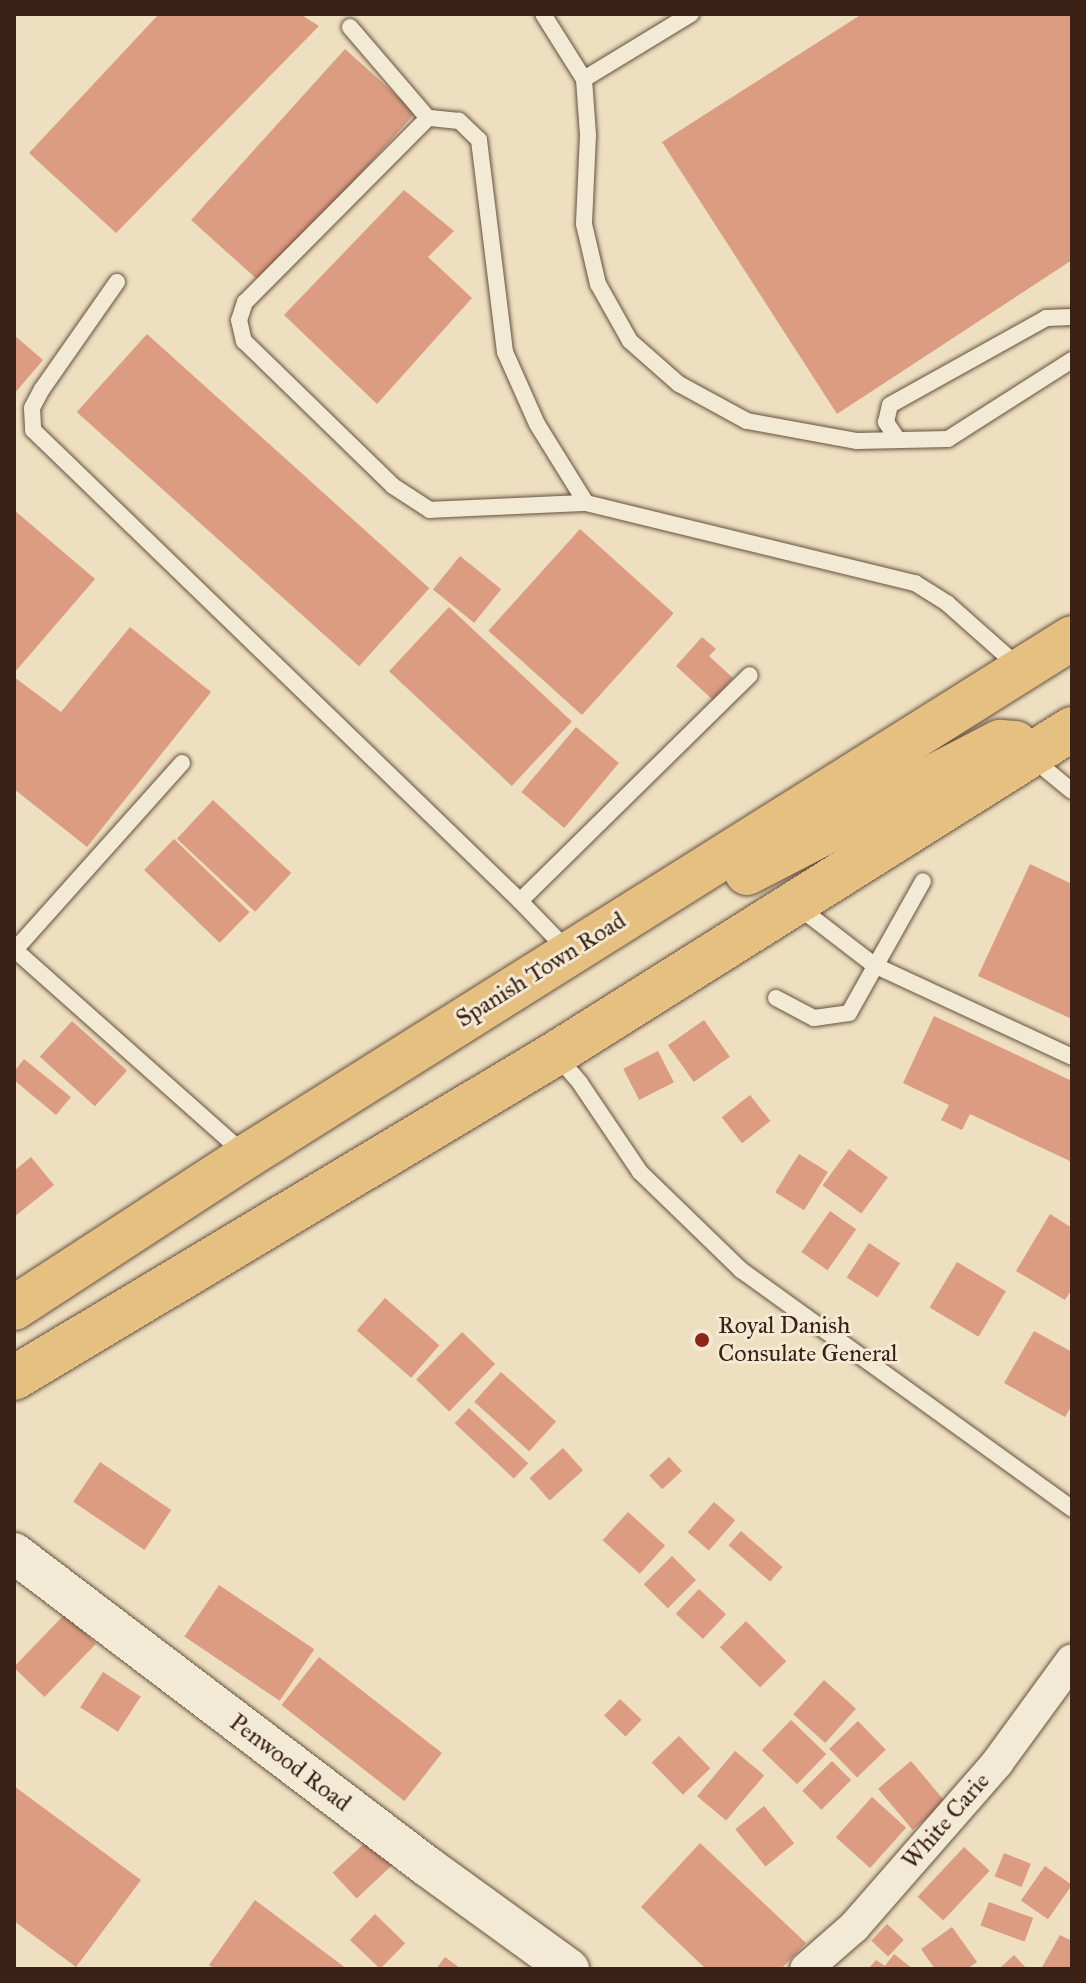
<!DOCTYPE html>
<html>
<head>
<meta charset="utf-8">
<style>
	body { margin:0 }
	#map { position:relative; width:1086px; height:1983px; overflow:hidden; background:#eddfbf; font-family:"IM FELL Great Primer",serif }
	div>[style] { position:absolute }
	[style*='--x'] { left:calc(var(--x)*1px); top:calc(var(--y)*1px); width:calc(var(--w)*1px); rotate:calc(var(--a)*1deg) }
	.building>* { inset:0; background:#db9c81; transform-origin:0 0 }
	.roads { filter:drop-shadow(0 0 2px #675040) drop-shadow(0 0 2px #675040) }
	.service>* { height:16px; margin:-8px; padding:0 8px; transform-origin:8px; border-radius:8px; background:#f3ead5 }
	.minor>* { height:32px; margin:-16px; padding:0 16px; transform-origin:16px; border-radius:16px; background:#f3ead5 }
	.tertiary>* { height:40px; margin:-20px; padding:0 20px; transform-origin:20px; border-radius:20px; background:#f3ead5 }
	.trunk>* { height:44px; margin:-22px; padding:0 22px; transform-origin:22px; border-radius:22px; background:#e6c080 }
	.dots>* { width:22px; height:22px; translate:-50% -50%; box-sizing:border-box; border:4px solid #f3ead5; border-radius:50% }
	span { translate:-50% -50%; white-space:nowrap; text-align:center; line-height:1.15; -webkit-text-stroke:6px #f3ead5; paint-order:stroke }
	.street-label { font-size:24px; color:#3a2015 }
	.poi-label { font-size:24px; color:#3a2015 }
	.left { translate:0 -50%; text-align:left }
	.frame { position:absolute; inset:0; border:16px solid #3a2015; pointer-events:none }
</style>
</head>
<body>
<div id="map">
	<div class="building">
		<div style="clip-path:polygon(159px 14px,300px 14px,319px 26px,116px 233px,29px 153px)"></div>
		<div style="clip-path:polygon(862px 14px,1072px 14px,1072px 260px,837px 414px,662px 142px)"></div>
		<div style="left:345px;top:49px;width:95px;height:230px;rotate:42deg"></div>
		<div style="clip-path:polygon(404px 190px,454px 231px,428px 257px,472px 298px,377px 404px,284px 315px)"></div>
		<div style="left:147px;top:334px;width:380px;height:105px;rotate:42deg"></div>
		<div style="clip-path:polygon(14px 335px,43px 360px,14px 394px)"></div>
		<div style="clip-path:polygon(14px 510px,95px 579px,14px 673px)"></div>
		<div style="left:580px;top:529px;width:126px;height:137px;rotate:42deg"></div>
		<div style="left:460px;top:556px;width:53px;height:43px;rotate:39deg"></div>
		<div style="left:449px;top:607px;width:168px;height:88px;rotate:43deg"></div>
		<div style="clip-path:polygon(130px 627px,211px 692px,87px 847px,14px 789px,14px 677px,61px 712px)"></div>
		<div style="clip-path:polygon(702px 637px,716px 649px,709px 656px,733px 678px,713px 700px,676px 666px)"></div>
		<div style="left:576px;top:727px;width:56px;height:85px;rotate:40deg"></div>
		<div style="left:213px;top:800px;width:107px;height:53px;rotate:43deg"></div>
		<div style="left:174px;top:839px;width:105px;height:43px;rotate:44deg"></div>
		<div style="clip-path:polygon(1030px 864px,1072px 884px,1072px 1019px,978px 976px)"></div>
		<div style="clip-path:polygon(934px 1016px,1072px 1081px,1072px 1162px,970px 1114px,962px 1130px,941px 1120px,949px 1105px,903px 1083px)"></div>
		<div style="left:704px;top:1020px;width:45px;height:44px;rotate:55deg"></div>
		<div style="left:72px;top:1021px;width:74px;height:48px;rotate:42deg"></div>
		<div style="left:658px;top:1051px;width:35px;height:39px;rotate:63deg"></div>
		<div style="clip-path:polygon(24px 1059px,71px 1097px,56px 1115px,14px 1080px,14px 1072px)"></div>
		<div style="left:750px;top:1095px;width:33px;height:36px;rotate:52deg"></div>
		<div style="left:849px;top:1149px;width:48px;height:45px;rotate:36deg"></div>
		<div style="left:799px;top:1154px;width:34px;height:45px;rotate:32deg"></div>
		<div style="clip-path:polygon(31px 1157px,54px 1185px,14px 1217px,14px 1171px)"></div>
		<div style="left:830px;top:1211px;width:32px;height:50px;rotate:35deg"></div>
		<div style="clip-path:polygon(1050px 1214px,1072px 1228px,1072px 1289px,1065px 1300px,1016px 1271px)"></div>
		<div style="left:869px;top:1243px;width:37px;height:41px;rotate:33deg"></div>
		<div style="left:957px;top:1262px;width:57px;height:53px;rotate:31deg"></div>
		<div style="left:385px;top:1298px;width:72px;height:43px;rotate:41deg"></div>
		<div style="clip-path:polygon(1034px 1331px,1072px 1352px,1072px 1405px,1065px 1417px,1004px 1383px)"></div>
		<div style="left:462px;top:1332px;width:46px;height:66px;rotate:44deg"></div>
		<div style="left:501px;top:1372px;width:74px;height:40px;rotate:42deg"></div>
		<div style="left:469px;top:1408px;width:81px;height:21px;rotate:43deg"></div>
		<div style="left:563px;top:1448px;width:30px;height:45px;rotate:48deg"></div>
		<div style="left:669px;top:1457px;width:19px;height:27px;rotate:47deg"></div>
		<div style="left:100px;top:1462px;width:86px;height:48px;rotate:34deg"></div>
		<div style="left:714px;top:1502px;width:28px;height:40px;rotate:41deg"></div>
		<div style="left:628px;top:1512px;width:50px;height:38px;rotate:42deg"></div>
		<div style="left:741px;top:1531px;width:55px;height:19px;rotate:41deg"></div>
		<div style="left:672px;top:1556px;width:34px;height:40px;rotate:45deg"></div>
		<div style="left:219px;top:1585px;width:115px;height:62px;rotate:34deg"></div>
		<div style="left:699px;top:1589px;width:37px;height:34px;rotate:43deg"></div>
		<div style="left:65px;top:1614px;width:43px;height:74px;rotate:44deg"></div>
		<div style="left:746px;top:1621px;width:57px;height:37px;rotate:45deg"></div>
		<div style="left:319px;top:1657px;width:156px;height:61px;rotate:38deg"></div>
		<div style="left:103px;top:1672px;width:45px;height:42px;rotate:33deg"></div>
		<div style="left:824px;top:1680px;width:43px;height:46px;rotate:42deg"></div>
		<div style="left:620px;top:1699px;width:30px;height:23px;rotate:44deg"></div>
		<div style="left:791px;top:1720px;width:49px;height:42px;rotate:44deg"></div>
		<div style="left:858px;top:1721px;width:40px;height:40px;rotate:46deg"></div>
		<div style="left:679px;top:1736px;width:45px;height:38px;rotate:46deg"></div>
		<div style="left:735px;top:1751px;width:38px;height:59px;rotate:40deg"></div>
		<div style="left:832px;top:1761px;width:27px;height:42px;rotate:45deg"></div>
		<div style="left:911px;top:1761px;width:54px;height:43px;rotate:50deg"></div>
		<div style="clip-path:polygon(14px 1786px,141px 1880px,76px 1967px,14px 1921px)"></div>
		<div style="left:872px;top:1797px;width:46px;height:54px;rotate:42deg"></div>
		<div style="left:764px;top:1806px;width:48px;height:37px;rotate:51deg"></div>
		<div style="left:370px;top:1838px;width:35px;height:51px;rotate:47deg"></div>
		<div style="clip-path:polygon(700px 1843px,806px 1943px,781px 1969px,706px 1969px,641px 1907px)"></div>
		<div style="left:964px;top:1847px;width:35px;height:68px;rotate:43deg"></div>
		<div style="left:1004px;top:1853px;width:29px;height:25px;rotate:22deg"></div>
		<div style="left:1045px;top:1866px;width:33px;height:42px;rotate:35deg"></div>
		<div style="clip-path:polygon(255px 1900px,347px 1969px,215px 1969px,209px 1965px)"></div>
		<div style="left:989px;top:1902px;width:47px;height:25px;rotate:20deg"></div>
		<div style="left:375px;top:1914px;width:42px;height:36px;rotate:44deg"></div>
		<div style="left:887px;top:1924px;width:23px;height:23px;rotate:43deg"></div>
		<div style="clip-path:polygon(952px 1927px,977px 1962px,967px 1969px,935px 1969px,921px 1949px)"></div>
		<div style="clip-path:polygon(1060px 1935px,1072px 1941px,1072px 1969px,1041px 1969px)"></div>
		<div style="clip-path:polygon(894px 1954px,913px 1969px,868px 1969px,876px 1960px,885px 1966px)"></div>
		<div style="clip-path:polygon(1014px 1955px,1027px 1969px,999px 1969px)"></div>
		<div style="clip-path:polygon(445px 1957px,461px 1969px,436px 1969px)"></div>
	</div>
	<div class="roads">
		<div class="service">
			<div style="--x:543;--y:14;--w:77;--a:57.8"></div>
			<div style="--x:584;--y:79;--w:56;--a:85.9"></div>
			<div style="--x:588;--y:135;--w:89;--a:92.6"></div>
			<div style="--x:584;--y:224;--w:62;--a:76.9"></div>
			<div style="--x:598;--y:284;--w:65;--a:60.7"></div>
			<div style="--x:630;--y:341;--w:65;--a:41.3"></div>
			<div style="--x:679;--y:384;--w:77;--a:28.6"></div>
			<div style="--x:747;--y:421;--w:112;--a:10.3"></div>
			<div style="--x:857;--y:441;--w:91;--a:-1.3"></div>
			<div style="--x:948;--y:439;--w:147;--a:-32.5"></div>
			<div style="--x:350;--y:27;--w:120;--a:49.4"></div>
			<div style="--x:584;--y:79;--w:125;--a:-31.3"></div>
			<div style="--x:117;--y:282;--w:131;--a:125"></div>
			<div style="--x:42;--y:389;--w:21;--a:118"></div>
			<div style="--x:32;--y:408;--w:22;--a:87"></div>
			<div style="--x:33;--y:430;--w:678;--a:44.04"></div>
			<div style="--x:520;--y:901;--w:71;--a:46.1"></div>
			<div style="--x:898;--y:440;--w:22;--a:-124"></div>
			<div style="--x:886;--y:422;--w:17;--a:-77"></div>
			<div style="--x:890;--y:405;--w:179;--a:-29.1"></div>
			<div style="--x:1046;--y:318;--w:26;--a:-2"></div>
			<div style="--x:586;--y:503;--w:93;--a:-121.8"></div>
			<div style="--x:537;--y:424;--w:79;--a:-114"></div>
			<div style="--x:505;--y:352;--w:214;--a:-97"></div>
			<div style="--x:479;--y:140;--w:28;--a:-136"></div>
			<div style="--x:459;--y:121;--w:31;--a:-174"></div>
			<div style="--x:428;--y:118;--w:260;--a:134.8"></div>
			<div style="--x:245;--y:302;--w:19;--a:108"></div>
			<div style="--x:239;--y:320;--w:22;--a:77"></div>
			<div style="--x:244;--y:341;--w:208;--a:44.2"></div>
			<div style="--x:393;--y:486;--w:44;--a:33"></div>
			<div style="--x:430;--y:510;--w:156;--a:-2.6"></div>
			<div style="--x:586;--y:503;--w:339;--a:13.7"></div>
			<div style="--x:915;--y:583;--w:39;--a:32"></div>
			<div style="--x:948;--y:604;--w:96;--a:41.6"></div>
			<div style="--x:1033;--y:759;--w:50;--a:39.4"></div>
			<div style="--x:182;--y:763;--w:251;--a:131.8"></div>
			<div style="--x:15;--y:950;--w:309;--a:41.6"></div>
			<div style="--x:520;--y:901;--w:322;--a:-44.5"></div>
			<div style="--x:796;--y:905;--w:98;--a:37.6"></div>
			<div style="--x:874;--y:965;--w:218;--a:24.9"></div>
			<div style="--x:776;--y:998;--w:43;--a:27.8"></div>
			<div style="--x:814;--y:1018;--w:35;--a:-8"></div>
			<div style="--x:849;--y:1013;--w:151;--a:-60.7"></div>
			<div style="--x:556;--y:1055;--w:37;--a:49"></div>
			<div style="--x:580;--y:1083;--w:107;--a:56"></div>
			<div style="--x:640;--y:1172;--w:141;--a:44.1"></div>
			<div style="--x:741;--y:1270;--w:408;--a:35.8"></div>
		</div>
		<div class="minor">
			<div style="--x:806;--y:1969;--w:64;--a:-41.2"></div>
			<div style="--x:854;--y:1927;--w:218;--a:-48.9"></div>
			<div style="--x:997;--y:1763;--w:127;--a:-53.9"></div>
		</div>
		<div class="tertiary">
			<div style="--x:14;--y:1553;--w:520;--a:37.18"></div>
			<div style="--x:428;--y:1867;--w:174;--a:35.9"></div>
		</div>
		<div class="trunk">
			<div style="--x:747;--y:873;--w:285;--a:-27.4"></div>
			<div style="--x:1000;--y:742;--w:15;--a:4"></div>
			<div style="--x:1015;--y:743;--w:6;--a:39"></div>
			<div style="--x:14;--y:1308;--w:278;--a:-33.1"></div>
			<div style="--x:247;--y:1156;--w:974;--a:-32.12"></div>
			<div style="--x:14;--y:1378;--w:631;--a:-30.92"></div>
			<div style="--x:555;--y:1054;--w:611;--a:-32.15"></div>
		</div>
	</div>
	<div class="dots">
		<div style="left:702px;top:1340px;background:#8f2418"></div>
	</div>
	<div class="street-label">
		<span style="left:541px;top:970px;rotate:-32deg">Spanish Town Road</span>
		<span style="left:290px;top:1763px;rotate:37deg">Penwood Road</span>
		<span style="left:946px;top:1821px;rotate:-49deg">White Carie</span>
	</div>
	<div class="poi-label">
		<span class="left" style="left:718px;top:1340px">Royal Danish<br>Consulate General</span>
	</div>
	<div class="frame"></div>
</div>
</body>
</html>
